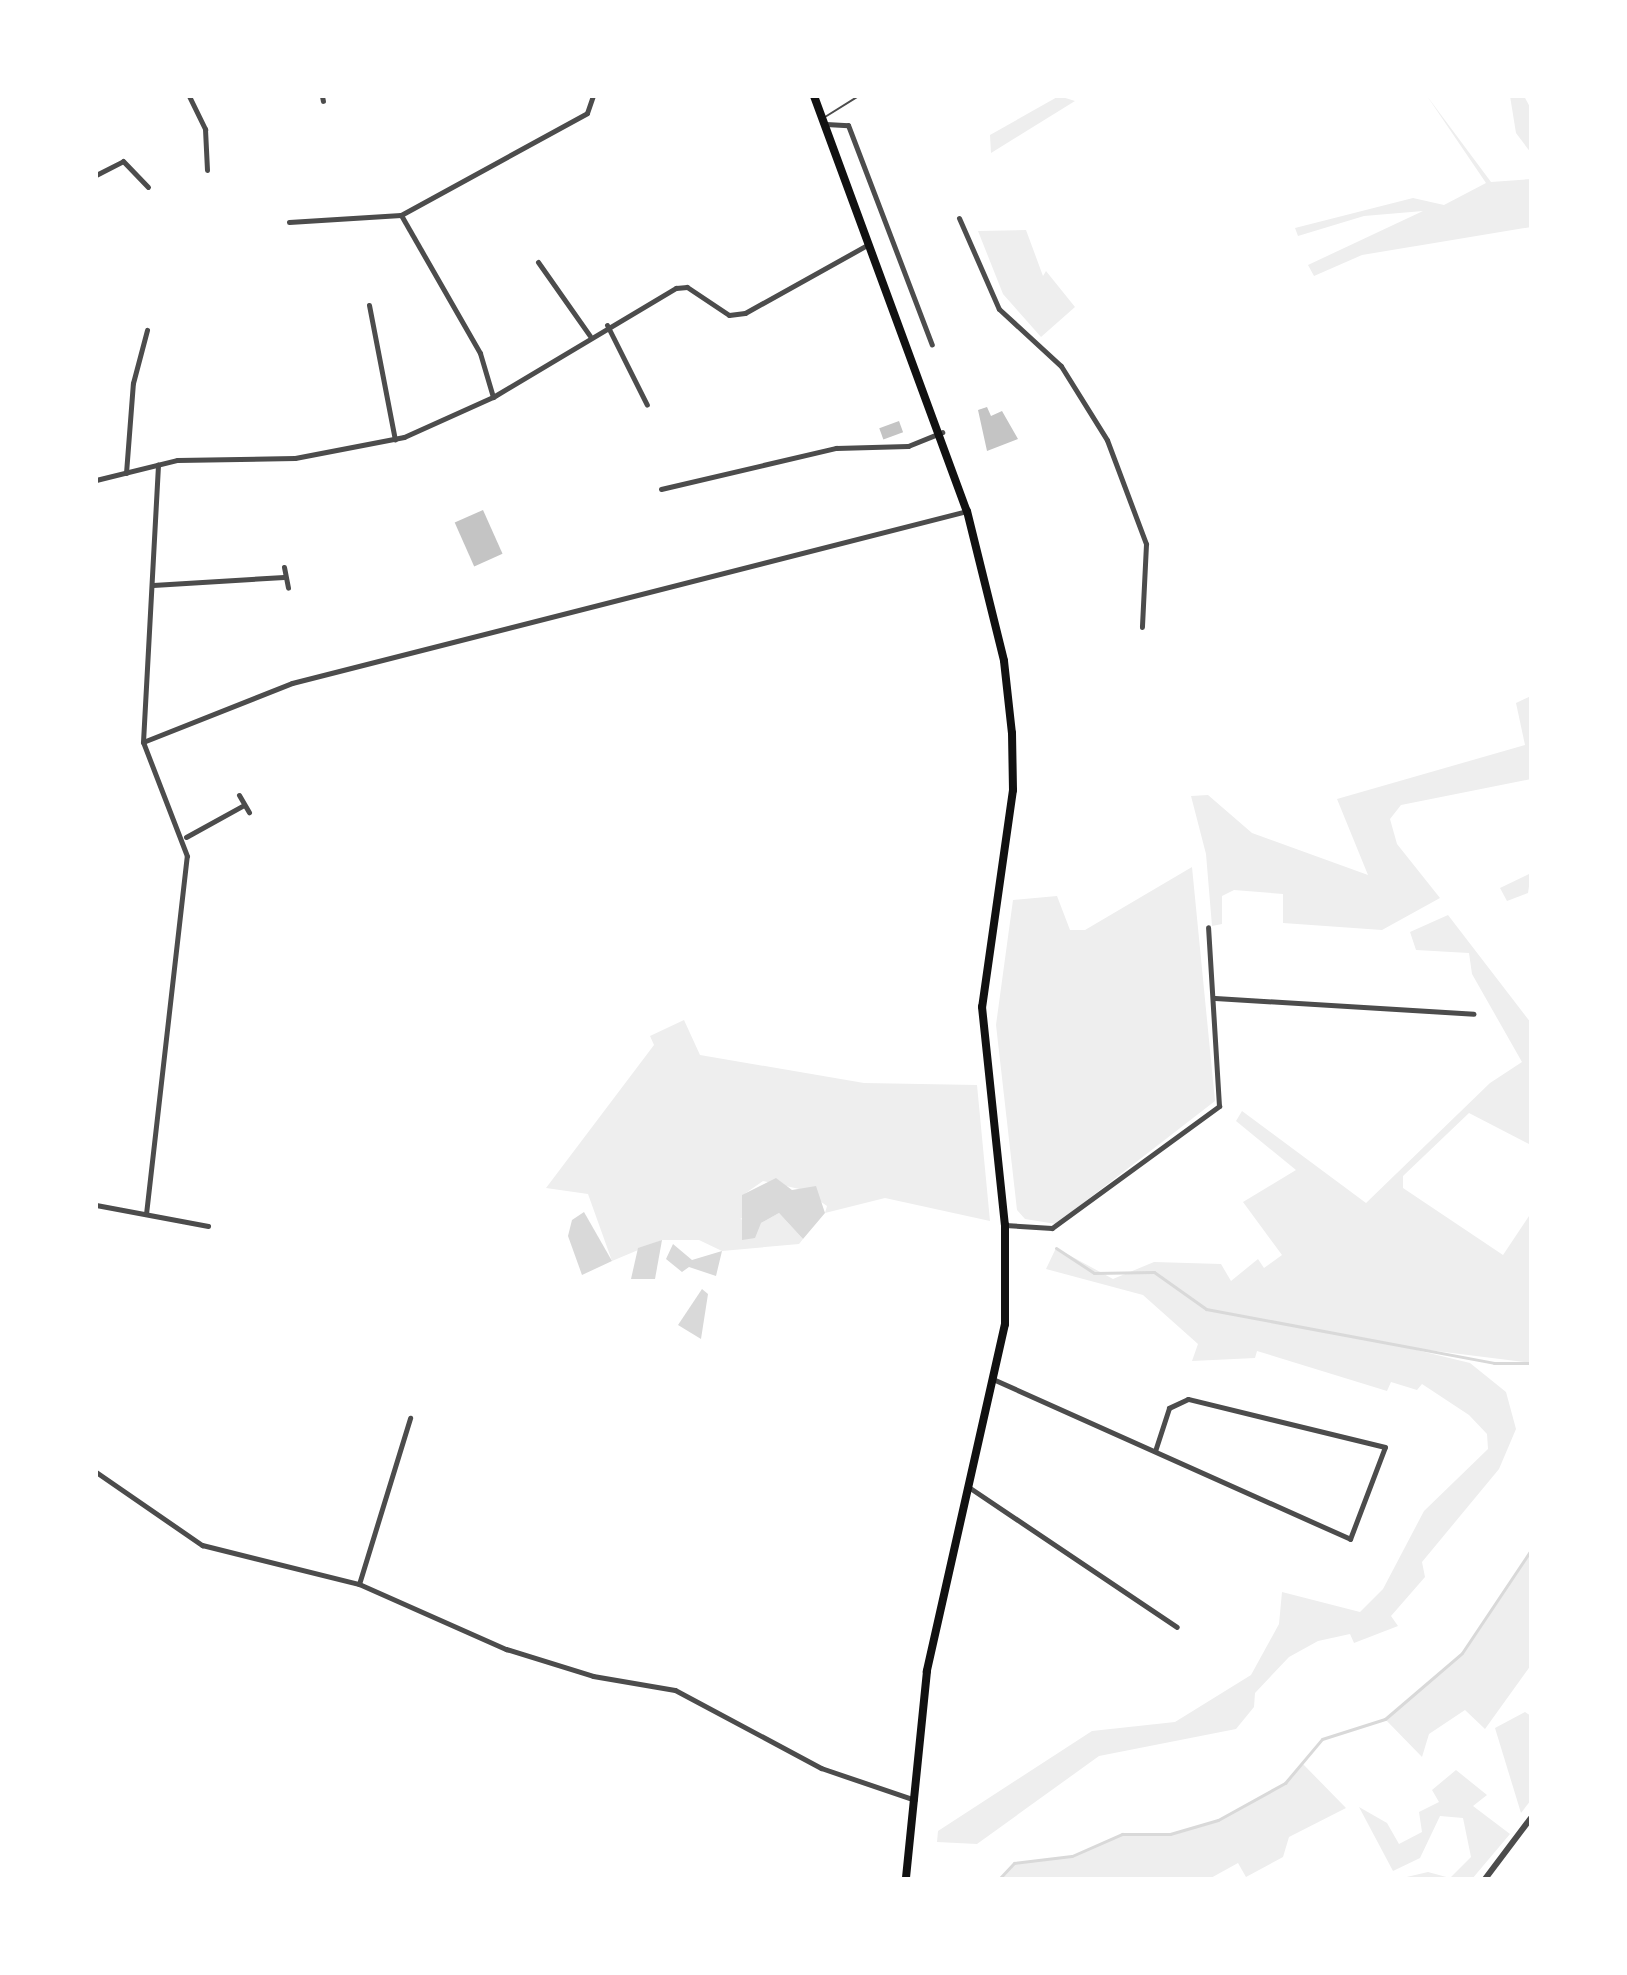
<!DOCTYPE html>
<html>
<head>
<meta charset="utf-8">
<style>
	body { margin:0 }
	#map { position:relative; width:1627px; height:1975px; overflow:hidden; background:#fff; font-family:"Noto Sans",sans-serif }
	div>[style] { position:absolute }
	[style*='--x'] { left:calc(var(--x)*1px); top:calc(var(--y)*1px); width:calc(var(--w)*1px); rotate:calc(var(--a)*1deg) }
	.green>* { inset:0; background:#eee }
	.water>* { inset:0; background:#d9d9d9 }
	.stream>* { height:3px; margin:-1.5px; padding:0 1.5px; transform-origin:1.5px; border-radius:1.5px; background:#d9d9d9 }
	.building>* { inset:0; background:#c4c4c4; transform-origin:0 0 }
	.service>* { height:2px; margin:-1px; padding:0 1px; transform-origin:1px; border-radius:1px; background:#4c4c4c }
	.minor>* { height:5px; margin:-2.5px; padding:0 2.5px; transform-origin:2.5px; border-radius:2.5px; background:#4c4c4c }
	.tertiary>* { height:6px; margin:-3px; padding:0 3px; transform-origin:3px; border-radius:3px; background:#4c4c4c }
	.primary>* { height:8px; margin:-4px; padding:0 4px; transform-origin:4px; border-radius:4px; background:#111 }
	span { translate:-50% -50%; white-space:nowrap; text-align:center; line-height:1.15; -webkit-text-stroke:6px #fff; paint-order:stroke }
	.frame { position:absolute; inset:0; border:98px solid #fff; pointer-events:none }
</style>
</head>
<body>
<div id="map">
	<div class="green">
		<div style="clip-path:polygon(1059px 96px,1075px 101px,991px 153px,990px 135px)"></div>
		<div style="clip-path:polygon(1427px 96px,1491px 182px,1531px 179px,1531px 227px,1362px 255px,1314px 276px,1308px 265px,1423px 211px,1364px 216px,1298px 236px,1295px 228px,1413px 198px,1444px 205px,1486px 183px)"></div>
		<div style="clip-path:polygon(1510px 96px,1524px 96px,1531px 109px,1531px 153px,1516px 133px)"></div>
		<div style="clip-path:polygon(1026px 230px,1043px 276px,1046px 271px,1075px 307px,1041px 337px,1003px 294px,978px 231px)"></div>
		<div style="clip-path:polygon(1531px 696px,1531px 779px,1401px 805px,1390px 819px,1397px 844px,1440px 898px,1382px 930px,1283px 923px,1283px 894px,1234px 890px,1222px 896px,1222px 924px,1212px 926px,1206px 854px,1191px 796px,1208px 795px,1252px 833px,1368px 875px,1337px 799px,1525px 745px,1516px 703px)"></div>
		<div style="clip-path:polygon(1192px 867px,1215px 1101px,1056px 1224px,1025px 1219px,1017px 1210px,996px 1025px,1013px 900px,1057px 896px,1070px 930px,1085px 930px)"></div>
		<div style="clip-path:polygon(1531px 873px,1528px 893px,1507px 901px,1500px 888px)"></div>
		<div style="clip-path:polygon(1448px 915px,1531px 1023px,1531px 1145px,1469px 1113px,1403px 1176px,1403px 1188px,1503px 1255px,1531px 1213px,1531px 1363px,1404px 1347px,1470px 1363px,1506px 1392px,1516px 1429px,1499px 1469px,1422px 1562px,1425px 1577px,1391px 1616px,1398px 1626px,1354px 1643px,1350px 1634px,1318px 1641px,1289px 1657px,1255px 1693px,1254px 1707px,1236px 1729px,1099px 1756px,977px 1844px,937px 1842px,938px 1831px,1092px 1731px,1175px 1722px,1251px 1675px,1279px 1624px,1282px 1592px,1360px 1612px,1383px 1589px,1424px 1511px,1488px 1449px,1487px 1434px,1469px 1415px,1422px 1384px,1417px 1390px,1391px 1382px,1387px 1391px,1257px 1351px,1255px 1358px,1192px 1361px,1198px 1344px,1143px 1295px,1046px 1269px,1056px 1248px,1113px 1279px,1154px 1262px,1221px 1264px,1231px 1281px,1258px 1259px,1264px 1268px,1282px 1255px,1243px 1202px,1296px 1170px,1236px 1121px,1242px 1111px,1366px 1203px,1490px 1083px,1522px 1062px,1472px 974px,1469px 953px,1416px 950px,1410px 932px)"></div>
		<div style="clip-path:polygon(684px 1020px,700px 1055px,864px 1083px,977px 1085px,990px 1221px,885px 1198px,825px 1213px,827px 1206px,804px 1190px,763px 1181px,743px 1195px,748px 1216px,740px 1219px,761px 1223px,779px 1213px,803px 1239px,799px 1244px,722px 1251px,699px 1240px,662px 1240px,612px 1261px,588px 1194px,546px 1188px,654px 1045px,650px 1036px)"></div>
		<div style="clip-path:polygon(1531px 1550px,1531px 1665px,1485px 1729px,1465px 1710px,1429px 1734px,1422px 1757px,1385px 1719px,1462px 1653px)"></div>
		<div style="clip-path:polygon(1525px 1712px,1531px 1716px,1531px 1800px,1521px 1813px,1495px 1728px)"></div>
		<div style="clip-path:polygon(1302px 1763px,1346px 1808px,1289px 1837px,1283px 1857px,1246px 1877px,1238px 1863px,1209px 1879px,999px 1879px,1014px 1863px,1072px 1856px,1122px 1834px,1170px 1834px,1218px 1820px,1285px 1783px)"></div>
		<div style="clip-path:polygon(1456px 1770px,1487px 1795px,1473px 1806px,1510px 1834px,1472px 1879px,1398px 1879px,1428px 1872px,1450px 1878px,1471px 1857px,1463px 1818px,1440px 1816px,1420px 1858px,1393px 1871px,1359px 1807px,1387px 1823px,1399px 1844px,1422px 1832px,1419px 1812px,1439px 1802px,1432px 1790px)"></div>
	</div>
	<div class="water">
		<div style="clip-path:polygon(776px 1178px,792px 1190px,816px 1186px,825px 1213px,803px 1239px,779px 1213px,761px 1223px,755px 1238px,742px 1240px,742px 1195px)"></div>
		<div style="clip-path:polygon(584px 1212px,612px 1261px,582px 1275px,568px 1236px,572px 1220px)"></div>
		<div style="clip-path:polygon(662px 1240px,655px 1279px,631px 1279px,638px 1248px)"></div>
		<div style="clip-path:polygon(673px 1244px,692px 1260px,722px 1251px,716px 1276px,689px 1267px,682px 1272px,666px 1259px)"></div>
		<div style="clip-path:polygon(702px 1289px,708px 1294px,701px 1339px,678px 1325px)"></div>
	</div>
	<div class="stream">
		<div style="--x:1056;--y:1248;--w:45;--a:33.3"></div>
		<div style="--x:1094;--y:1273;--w:60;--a:-1"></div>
		<div style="--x:1154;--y:1272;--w:64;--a:35.4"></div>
		<div style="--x:1206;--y:1309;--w:293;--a:10.6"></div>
		<div style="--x:1494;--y:1363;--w:37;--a:0"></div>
		<div style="--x:999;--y:1879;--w:22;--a:-47"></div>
		<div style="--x:1014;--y:1863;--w:58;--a:-6.9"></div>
		<div style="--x:1072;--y:1856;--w:55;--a:-23.7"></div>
		<div style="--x:1122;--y:1834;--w:48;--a:0"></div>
		<div style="--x:1170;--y:1834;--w:50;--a:-16.3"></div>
		<div style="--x:1218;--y:1820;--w:77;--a:-28.9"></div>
		<div style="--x:1285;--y:1783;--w:57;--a:-49.9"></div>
		<div style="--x:1322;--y:1739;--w:66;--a:-17.6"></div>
		<div style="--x:1385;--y:1719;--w:101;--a:-40.6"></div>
		<div style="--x:1462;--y:1653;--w:124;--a:-56.2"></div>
	</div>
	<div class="building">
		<div style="clip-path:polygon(987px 407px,991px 416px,1002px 411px,1018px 439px,987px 451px,978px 410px)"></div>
		<div style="left:899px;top:421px;width:12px;height:21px;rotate:70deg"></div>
		<div style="left:483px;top:510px;width:48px;height:31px;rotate:66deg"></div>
	</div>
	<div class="service">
		<div style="--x:825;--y:117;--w:39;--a:-32"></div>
	</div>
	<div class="minor">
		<div style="--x:189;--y:96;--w:37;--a:64"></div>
		<div style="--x:205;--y:129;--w:41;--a:87.2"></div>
		<div style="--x:322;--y:96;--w:5;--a:79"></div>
		<div style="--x:826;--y:124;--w:22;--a:3"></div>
		<div style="--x:848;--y:125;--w:235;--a:69.1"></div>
		<div style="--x:96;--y:175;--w:30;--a:-27"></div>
		<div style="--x:123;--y:161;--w:36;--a:46"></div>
		<div style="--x:959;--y:218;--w:99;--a:66.3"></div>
		<div style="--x:999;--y:309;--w:84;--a:42.6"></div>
		<div style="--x:1061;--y:366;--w:87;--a:58.1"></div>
		<div style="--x:1107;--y:440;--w:111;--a:69.4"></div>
		<div style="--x:1146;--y:544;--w:83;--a:92.8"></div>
		<div style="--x:289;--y:222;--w:112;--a:-3.6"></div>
		<div style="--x:538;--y:262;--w:90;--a:54.9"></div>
		<div style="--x:369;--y:305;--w:137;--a:79.1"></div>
		<div style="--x:607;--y:325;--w:89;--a:63.4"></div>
		<div style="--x:493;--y:397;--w:46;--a:-106.5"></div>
		<div style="--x:480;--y:353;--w:159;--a:-119.8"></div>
		<div style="--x:401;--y:215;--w:212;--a:-28.7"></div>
		<div style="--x:587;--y:113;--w:18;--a:-71"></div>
		<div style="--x:126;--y:473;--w:90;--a:-85.6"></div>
		<div style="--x:133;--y:383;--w:55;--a:-75.2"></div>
		<div style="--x:96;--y:480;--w:83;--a:-13.9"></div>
		<div style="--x:177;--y:460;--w:118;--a:-1"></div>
		<div style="--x:295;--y:458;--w:111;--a:-10.9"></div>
		<div style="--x:404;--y:437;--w:98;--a:-24.2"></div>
		<div style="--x:493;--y:397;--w:213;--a:-30.8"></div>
		<div style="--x:676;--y:288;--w:11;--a:-5"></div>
		<div style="--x:687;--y:287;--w:50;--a:33.7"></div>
		<div style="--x:729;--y:315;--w:16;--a:-7"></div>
		<div style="--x:745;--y:313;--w:142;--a:-29.1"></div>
		<div style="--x:661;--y:489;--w:180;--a:-13.2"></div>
		<div style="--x:836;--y:448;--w:72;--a:-1.6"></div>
		<div style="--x:908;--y:446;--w:37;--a:-22"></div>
		<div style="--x:284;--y:567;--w:21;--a:79"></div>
		<div style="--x:153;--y:585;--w:131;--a:-3.5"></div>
		<div style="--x:143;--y:742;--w:160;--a:-21.6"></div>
		<div style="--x:292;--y:683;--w:697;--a:-14.3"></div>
		<div style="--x:239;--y:795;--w:20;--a:60"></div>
		<div style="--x:186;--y:837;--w:66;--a:-28.9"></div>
		<div style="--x:1215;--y:998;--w:259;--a:3.5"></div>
		<div style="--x:96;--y:1205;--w:114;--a:10.6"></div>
		<div style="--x:146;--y:1214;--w:360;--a:-83.5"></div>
		<div style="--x:187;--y:856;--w:122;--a:-111.1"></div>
		<div style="--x:143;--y:742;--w:278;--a:-86.9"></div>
		<div style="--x:1005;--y:1225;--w:47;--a:3.7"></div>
		<div style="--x:1052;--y:1228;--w:207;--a:-36.1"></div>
		<div style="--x:1219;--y:1106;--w:179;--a:-93.5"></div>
		<div style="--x:995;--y:1380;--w:389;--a:24.1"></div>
		<div style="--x:1350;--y:1539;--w:98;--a:-69.2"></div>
		<div style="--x:1385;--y:1447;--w:203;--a:-166.3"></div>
		<div style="--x:1188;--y:1399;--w:21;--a:155"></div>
		<div style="--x:1169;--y:1408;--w:45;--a:108"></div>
		<div style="--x:96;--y:1472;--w:129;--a:34.6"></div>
		<div style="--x:202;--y:1545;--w:162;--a:14"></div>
		<div style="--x:359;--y:1584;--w:161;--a:23.9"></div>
		<div style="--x:506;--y:1649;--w:91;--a:17.2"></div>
		<div style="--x:593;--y:1676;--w:83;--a:9.7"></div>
		<div style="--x:675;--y:1690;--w:166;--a:28.1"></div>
		<div style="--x:821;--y:1768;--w:99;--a:18.8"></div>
		<div style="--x:970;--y:1488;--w:249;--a:33.9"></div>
		<div style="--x:359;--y:1584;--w:174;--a:-72.9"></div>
	</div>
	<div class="tertiary">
		<div style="--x:1485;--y:1879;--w:76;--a:-53"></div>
	</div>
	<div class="primary">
		<div style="--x:814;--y:96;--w:442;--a:69.8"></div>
		<div style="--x:967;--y:511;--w:154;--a:76.1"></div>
		<div style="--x:1004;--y:661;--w:72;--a:83.7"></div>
		<div style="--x:1012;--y:733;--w:57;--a:89"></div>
		<div style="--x:1013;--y:790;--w:219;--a:98.1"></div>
		<div style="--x:982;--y:1007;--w:219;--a:84"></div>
		<div style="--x:1005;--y:1225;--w:99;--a:90"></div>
		<div style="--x:1005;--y:1324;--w:356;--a:102.7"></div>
		<div style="--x:927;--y:1671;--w:209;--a:95.8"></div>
	</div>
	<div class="frame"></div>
</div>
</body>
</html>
